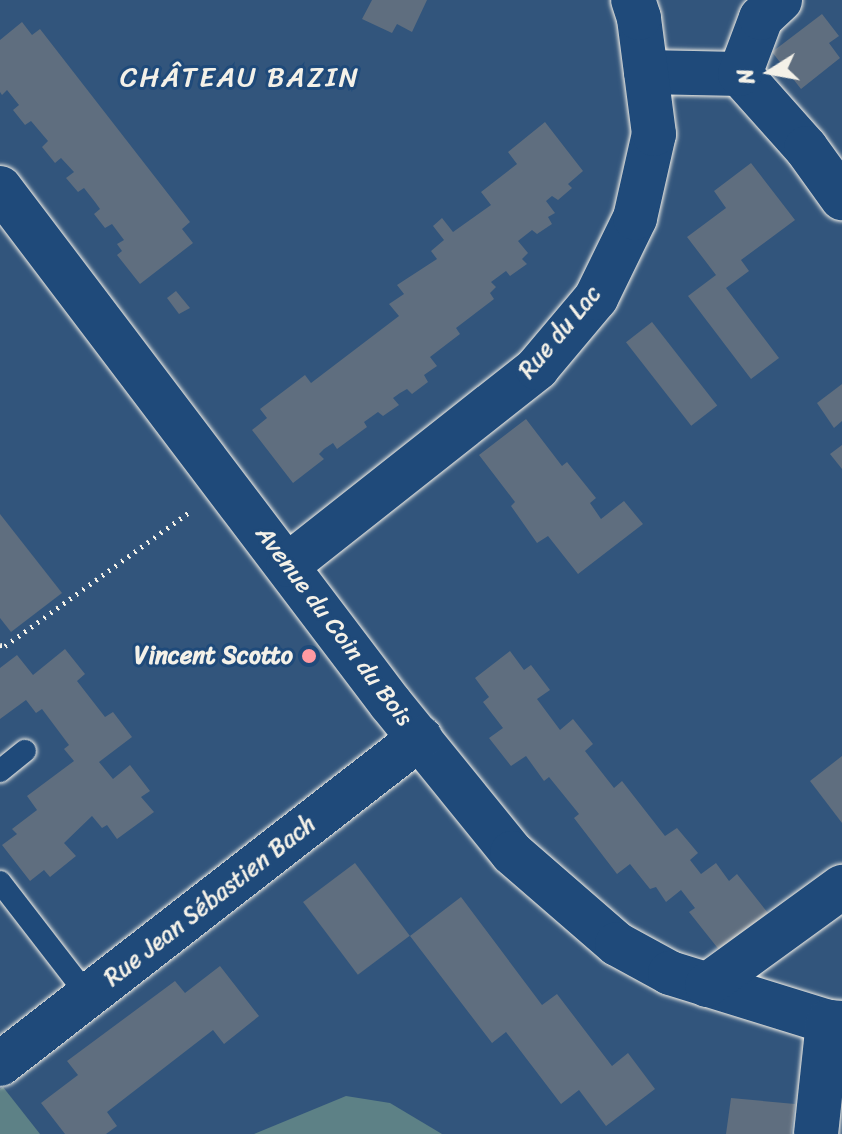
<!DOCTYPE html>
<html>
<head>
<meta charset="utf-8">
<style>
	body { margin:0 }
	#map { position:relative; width:842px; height:1134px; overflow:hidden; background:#32557c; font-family:Sriracha,sans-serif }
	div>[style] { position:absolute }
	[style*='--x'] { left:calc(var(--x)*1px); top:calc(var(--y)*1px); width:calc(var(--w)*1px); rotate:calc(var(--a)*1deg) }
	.green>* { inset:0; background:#5d8186 }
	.building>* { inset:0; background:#5f6e7f; transform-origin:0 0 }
	.path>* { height:5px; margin-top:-2.5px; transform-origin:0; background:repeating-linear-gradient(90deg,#f4f1e8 0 2px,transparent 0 8px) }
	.roads { filter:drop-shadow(0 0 2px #f4f1e8) drop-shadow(0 0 2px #f4f1e8) }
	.service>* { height:22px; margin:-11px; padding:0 11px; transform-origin:11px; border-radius:11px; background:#1f4a7a }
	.minor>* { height:44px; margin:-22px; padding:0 22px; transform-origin:22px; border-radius:22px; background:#1f4a7a }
	.dots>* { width:22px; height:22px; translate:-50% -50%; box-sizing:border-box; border:4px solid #1f4a7a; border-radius:50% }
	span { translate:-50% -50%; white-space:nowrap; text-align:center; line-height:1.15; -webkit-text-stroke:6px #1f4a7a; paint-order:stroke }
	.street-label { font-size:24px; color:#f4f1e8 }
	.poi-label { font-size:24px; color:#f4f1e8; font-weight:700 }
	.right { translate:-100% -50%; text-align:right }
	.quarter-label { font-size:28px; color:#f4f1e8; letter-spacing:2px }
	.north { position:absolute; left:730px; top:32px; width:80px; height:80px; -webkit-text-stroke:6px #1f4a7a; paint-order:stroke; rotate:259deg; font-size:22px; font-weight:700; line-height:32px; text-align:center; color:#f4f1e8 }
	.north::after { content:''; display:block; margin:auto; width:28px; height:36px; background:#f4f1e8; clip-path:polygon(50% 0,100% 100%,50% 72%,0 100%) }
</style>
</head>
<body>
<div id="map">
	<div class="green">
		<div style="clip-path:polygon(3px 1087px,40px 1134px,0 1134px,0 1089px)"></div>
		<div style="clip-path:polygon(346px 1096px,390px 1103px,442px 1134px,254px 1134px)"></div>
	</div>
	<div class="building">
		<div style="clip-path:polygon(372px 0,427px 0,412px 32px,397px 24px,392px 33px,362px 19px)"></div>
		<div style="clip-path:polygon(822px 14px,839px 36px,829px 43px,840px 58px,801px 89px,772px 52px)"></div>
		<div style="clip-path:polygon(22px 22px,32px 35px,40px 29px,190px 222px,182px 229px,193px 243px,140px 284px,117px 255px,122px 251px,117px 244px,124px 240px,112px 224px,105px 228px,94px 214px,100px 209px,95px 202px,84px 188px,78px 192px,66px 178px,74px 172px,61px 158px,55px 163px,42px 147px,48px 141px,31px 121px,25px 125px,13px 110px,19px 105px,7px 90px,2px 95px,0 92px,0 40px)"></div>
		<div style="clip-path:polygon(545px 122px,583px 171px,568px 184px,572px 188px,558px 200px,552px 196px,546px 201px,555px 213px,548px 217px,552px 224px,537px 234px,532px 230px,518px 241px,528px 253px,522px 259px,527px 264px,510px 276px,506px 271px,491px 282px,496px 287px,490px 293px,494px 299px,456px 328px,460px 334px,430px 357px,437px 366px,424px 375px,428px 382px,412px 394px,407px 389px,400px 393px,393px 398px,399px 405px,383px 416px,378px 412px,364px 422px,367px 427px,337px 449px,333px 443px,324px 449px,319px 454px,324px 459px,293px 483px,252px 430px,267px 418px,260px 409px,305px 375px,311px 383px,399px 316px,389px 304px,404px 294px,397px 285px,437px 259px,431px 251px,444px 240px,433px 226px,442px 218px,453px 232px,491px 205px,481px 192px,517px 164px,508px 152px)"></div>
		<div style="clip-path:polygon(751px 163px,795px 220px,741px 260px,749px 271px,726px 288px,779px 358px,751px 379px,688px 296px,716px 275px,687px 237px,726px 208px,714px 191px)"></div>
		<div style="clip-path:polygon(176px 291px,190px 308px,179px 314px,167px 298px)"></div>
		<div style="left:652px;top:322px;width:106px;height:33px;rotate:52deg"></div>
		<div style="clip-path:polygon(842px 384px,842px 421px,834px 428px,817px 403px)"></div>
		<div style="clip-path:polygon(526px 419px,562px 466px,567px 462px,596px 498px,590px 503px,601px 519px,624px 501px,643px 524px,578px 574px,548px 536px,537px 543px,511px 506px,515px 502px,479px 455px)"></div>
		<div style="clip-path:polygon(842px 445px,842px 469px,830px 454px)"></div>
		<div style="clip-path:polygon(0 514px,62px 593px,11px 632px,0 618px)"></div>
		<div style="clip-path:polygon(65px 649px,85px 674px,77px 681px,105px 717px,113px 712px,132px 737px,99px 762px,113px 779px,130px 765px,150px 791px,141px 797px,154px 812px,117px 839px,107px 825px,102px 828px,92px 816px,64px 843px,76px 856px,50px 877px,44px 870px,30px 881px,2px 845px,17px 834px,12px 829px,37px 810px,27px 796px,74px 761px,64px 749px,69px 745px,42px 709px,36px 713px,26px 700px,0 719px,0 668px,17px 655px,33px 675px)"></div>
		<div style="clip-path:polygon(510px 651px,524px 670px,531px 665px,550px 690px,537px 699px,560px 730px,573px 719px,593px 744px,585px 751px,614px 788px,622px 781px,665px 836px,677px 828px,698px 853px,690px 860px,701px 874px,716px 863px,729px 881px,737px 874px,768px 913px,720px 951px,689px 912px,695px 908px,681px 890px,666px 902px,656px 887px,650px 889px,630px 864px,617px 874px,574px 818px,579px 814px,549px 777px,544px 781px,526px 756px,511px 766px,489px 738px,503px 728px,483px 702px,489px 697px,475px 678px)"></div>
		<div style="clip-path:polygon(842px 756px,842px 823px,810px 781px)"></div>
		<div style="left:355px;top:863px;width:91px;height:65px;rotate:53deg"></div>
		<div style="clip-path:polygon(461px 897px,542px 1005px,557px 994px,612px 1066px,628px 1053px,655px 1089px,606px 1126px,579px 1090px,561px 1104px,506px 1032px,492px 1043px,410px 936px)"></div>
		<div style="clip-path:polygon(220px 966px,259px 1016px,224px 1044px,213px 1030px,107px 1112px,117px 1126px,106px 1134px,65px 1134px,41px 1103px,78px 1075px,67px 1061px,175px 981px,185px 993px)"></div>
		<div style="clip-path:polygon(731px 1098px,795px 1104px,791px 1134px,726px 1134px)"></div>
	</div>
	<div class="path">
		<div style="--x:0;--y:645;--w:5;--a:11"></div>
		<div style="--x:5;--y:646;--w:230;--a:-36"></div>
	</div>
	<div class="roads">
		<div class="service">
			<div style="--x:0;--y:771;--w:32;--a:-39"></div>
			<div style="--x:0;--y:882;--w:144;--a:52.3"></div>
		</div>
		<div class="minor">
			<div style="--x:646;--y:72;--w:94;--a:1.2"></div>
			<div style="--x:740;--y:74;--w:99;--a:48.3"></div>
			<div style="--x:806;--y:148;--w:62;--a:54.2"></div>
			<div style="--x:740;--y:74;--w:60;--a:-69.4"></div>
			<div style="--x:761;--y:18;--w:26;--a:-43"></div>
			<div style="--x:0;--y:188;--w:647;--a:52.85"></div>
			<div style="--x:391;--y:704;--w:192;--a:50.9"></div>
			<div style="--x:512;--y:853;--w:139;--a:40.9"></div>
			<div style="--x:617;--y:944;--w:60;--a:28.7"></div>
			<div style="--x:670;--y:973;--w:165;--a:17.2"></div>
			<div style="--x:828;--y:1022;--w:14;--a:4"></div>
			<div style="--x:288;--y:565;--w:318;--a:-38.3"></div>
			<div style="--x:537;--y:368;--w:92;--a:-49.9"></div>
			<div style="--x:596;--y:298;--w:89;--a:-64"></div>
			<div style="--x:635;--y:218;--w:86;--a:-77.3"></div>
			<div style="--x:654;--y:134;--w:117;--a:-97.4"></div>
			<div style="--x:639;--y:18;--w:19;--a:-108"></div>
			<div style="--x:707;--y:985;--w:167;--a:-36"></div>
			<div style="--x:0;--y:1064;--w:532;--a:-37.82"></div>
			<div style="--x:816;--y:1134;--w:113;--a:-83.9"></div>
		</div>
	</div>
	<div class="dots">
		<div style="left:309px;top:656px;background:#ff9aa2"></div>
	</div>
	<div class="street-label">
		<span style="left:560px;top:332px;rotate:-50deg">Rue du Lac</span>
		<span style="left:334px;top:626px;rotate:53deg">Avenue du Coin du Bois</span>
		<span style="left:210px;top:901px;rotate:-38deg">Rue Jean Sébastien Bach</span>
	</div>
	<div class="poi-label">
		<span class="right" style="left:293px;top:656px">Vincent Scotto</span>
	</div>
	<div class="quarter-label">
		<span style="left:240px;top:77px">CHÂTEAU BAZIN</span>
	</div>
	<div class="north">N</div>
</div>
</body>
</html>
